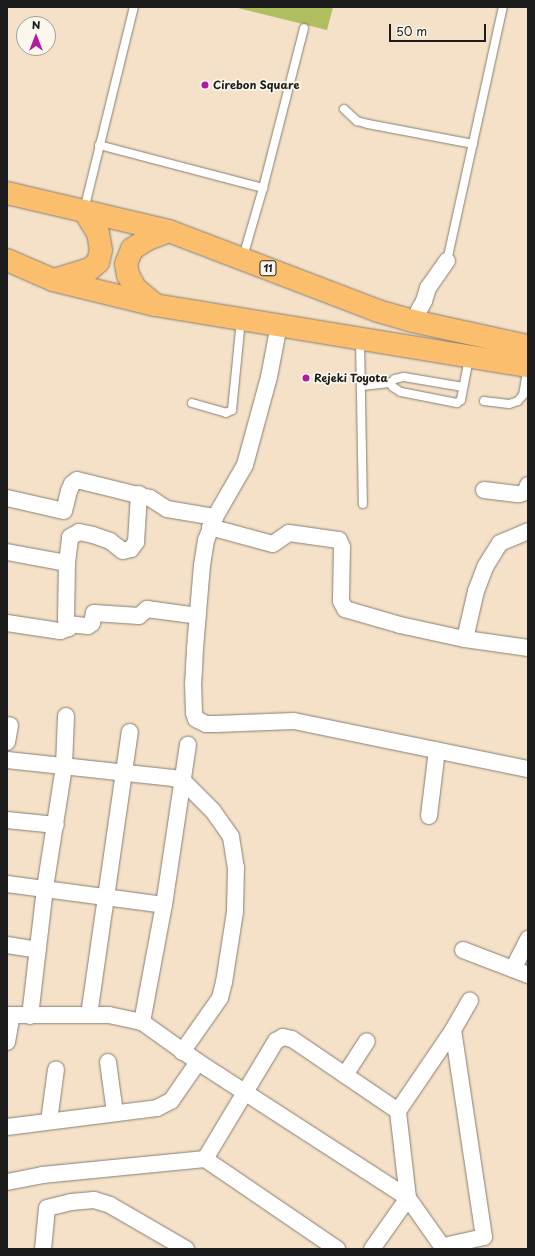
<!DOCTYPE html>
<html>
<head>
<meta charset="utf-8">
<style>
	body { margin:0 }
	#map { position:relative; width:535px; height:1256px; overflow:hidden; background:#f4e1c7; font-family:"Playpen Sans",sans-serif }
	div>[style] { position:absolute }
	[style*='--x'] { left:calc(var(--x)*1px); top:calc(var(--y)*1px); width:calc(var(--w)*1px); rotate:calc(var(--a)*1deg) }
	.green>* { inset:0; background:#b0be60 }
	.roads { filter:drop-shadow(0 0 1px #887e72) drop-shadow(0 0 1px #887e72) }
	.service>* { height:8px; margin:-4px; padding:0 4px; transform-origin:4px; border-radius:4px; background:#fff }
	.minor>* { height:16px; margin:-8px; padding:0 8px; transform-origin:8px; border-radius:8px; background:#fff }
	.trunk>* { height:22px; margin:-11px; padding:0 11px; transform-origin:11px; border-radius:11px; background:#fabe6d }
	.dots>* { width:11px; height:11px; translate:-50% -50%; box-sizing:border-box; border:2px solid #fbf7ec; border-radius:50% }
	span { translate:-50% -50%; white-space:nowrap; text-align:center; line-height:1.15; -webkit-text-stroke:3.5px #fbf7ec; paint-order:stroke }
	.shield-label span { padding:1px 3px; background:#fbf7ec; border:1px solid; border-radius:3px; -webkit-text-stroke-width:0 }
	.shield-label { font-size:10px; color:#1c1c1c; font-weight:700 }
	.poi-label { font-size:11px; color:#1c1c1c; font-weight:700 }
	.left { translate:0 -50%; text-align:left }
	.frame { position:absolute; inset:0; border:8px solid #1c1c1c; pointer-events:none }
	.north { position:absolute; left:16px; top:16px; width:40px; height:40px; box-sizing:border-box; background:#fbf7ec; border:1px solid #a29f99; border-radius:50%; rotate:0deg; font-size:11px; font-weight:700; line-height:16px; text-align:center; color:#1c1c1c }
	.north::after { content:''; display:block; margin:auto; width:14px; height:18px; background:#b5179e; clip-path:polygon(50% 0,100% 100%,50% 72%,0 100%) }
	.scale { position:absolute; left:389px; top:24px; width:97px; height:18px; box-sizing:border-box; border:2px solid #1c1c1c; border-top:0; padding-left:5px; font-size:12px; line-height:14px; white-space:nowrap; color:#1c1c1c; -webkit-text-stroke:3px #fbf7ec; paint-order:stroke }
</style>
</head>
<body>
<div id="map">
	<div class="green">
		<div style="clip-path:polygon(234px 7px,333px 7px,327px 30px)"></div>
	</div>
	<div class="roads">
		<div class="service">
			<div style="--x:344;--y:109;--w:18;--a:43"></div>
			<div style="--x:357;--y:121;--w:11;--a:15"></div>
			<div style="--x:368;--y:124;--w:107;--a:10.8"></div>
			<div style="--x:99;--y:145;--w:170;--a:14.7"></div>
			<div style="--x:84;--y:210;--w:209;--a:-76.2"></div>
			<div style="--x:243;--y:257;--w:72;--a:-73.8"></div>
			<div style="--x:263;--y:188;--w:165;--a:-75.6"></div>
			<div style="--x:447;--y:261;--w:260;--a:-77.6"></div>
			<div style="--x:360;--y:339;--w:165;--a:89"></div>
			<div style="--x:390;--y:383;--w:5;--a:53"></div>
			<div style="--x:393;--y:387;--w:9;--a:32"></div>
			<div style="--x:401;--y:392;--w:57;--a:11.1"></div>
			<div style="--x:457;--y:403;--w:5;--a:-37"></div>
			<div style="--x:461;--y:400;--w:43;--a:-79.2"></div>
			<div style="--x:362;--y:386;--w:28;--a:-6"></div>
			<div style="--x:390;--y:383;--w:6;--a:-39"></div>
			<div style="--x:395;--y:379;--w:9;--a:-13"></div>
			<div style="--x:404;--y:377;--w:60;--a:9.6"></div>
			<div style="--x:484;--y:401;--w:25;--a:7"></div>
			<div style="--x:509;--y:404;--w:9;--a:-18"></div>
			<div style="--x:518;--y:401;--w:8;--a:-50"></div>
			<div style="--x:523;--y:395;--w:28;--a:-80"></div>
			<div style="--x:192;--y:403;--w:35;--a:16"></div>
			<div style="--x:226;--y:413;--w:7;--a:-27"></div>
			<div style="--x:232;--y:410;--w:90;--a:-84.3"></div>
		</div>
		<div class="minor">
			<div style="--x:413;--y:321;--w:23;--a:-61"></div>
			<div style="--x:424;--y:301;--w:14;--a:-73"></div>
			<div style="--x:428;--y:288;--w:33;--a:-55"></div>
			<div style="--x:279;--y:325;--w:53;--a:100.9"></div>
			<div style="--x:269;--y:377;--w:91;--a:105.3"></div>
			<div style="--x:245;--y:465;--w:60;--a:120"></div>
			<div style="--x:215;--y:517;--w:25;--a:111"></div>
			<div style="--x:206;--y:540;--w:25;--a:99"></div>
			<div style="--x:202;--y:565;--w:84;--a:94.8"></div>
			<div style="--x:195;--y:649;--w:34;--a:93"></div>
			<div style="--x:193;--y:683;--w:30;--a:88"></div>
			<div style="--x:194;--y:713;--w:6;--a:72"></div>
			<div style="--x:196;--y:719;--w:11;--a:27"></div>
			<div style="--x:206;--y:724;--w:10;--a:0"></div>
			<div style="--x:216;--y:724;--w:78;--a:-2.2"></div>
			<div style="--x:294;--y:721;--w:239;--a:11.6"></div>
			<div style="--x:484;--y:490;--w:35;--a:7"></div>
			<div style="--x:519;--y:494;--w:7;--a:-16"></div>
			<div style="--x:526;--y:492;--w:7;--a:-74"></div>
			<div style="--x:7;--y:498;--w:58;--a:12.8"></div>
			<div style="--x:64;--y:511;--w:21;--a:-76"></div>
			<div style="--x:69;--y:491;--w:8;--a:-67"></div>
			<div style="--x:72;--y:484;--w:6;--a:-39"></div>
			<div style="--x:77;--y:480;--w:75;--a:13.9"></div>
			<div style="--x:150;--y:498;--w:20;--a:33"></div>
			<div style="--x:167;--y:509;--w:49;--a:9.5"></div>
			<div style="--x:210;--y:527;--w:65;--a:15.1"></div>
			<div style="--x:273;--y:544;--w:19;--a:-35"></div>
			<div style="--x:289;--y:533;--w:50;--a:8"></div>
			<div style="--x:339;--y:540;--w:8;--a:67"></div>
			<div style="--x:342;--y:547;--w:54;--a:91.1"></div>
			<div style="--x:341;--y:601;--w:9;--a:63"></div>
			<div style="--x:345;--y:609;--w:57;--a:16.2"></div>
			<div style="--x:400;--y:625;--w:66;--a:12.2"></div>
			<div style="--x:465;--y:639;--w:64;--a:8.1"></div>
			<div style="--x:7;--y:552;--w:61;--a:10.4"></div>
			<div style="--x:67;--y:563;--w:56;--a:91"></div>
			<div style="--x:66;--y:619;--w:5;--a:68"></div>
			<div style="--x:68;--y:624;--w:20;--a:6"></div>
			<div style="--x:88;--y:626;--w:5;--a:-37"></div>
			<div style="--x:92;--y:623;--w:10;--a:-79"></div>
			<div style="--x:94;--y:613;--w:45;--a:3.8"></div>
			<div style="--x:139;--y:616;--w:11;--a:-41"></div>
			<div style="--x:147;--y:609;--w:51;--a:7.8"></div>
			<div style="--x:67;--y:563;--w:26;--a:-83"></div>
			<div style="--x:70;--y:537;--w:10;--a:-29"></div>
			<div style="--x:79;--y:532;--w:14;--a:12"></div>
			<div style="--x:93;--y:535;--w:18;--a:19"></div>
			<div style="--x:110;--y:541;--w:16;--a:38"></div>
			<div style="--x:123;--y:551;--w:8;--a:-14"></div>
			<div style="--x:131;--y:549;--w:9;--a:-54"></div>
			<div style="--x:136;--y:542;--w:48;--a:-86.4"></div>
			<div style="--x:7;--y:623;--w:54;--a:8.6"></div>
			<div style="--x:60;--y:631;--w:9;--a:-18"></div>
			<div style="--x:69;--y:628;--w:4;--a:-63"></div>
			<div style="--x:465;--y:639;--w:49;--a:-77.1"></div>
			<div style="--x:476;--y:591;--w:26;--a:-69"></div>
			<div style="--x:485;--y:567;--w:28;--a:-58"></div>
			<div style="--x:500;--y:543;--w:30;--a:-23"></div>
			<div style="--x:7;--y:742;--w:17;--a:-80"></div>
			<div style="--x:7;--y:760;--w:167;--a:6.2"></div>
			<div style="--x:173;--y:778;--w:12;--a:20"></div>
			<div style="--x:184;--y:782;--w:41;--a:45"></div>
			<div style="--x:213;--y:811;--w:32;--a:55"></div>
			<div style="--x:231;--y:837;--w:30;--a:81"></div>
			<div style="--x:236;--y:867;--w:45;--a:91.3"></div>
			<div style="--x:235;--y:912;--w:71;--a:98.9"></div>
			<div style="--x:224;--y:982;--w:16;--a:104"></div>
			<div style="--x:220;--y:998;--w:66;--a:125.1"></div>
			<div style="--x:429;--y:816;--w:66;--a:-83.1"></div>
			<div style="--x:7;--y:820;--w:49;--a:5.8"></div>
			<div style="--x:7;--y:884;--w:158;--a:7.6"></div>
			<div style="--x:7;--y:945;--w:31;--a:9"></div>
			<div style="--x:463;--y:950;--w:70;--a:21"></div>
			<div style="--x:513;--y:969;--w:34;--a:-63"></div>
			<div style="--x:7;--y:1015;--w:102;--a:0"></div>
			<div style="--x:109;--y:1015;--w:34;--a:12"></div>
			<div style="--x:142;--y:1022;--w:69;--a:35.5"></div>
			<div style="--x:198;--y:1062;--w:250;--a:32.9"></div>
			<div style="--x:408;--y:1198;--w:62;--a:54.8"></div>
			<div style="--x:89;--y:1015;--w:286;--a:-81.8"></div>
			<div style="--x:30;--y:1016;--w:129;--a:-83.3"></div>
			<div style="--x:45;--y:888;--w:123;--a:-81.1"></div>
			<div style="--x:64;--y:766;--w:50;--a:-87.7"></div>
			<div style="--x:142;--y:1022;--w:119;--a:-79.4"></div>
			<div style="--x:164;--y:905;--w:162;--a:-81.5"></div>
			<div style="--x:7;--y:1042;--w:27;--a:-80"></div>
			<div style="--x:108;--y:1062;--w:51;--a:82.2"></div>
			<div style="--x:345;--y:1075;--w:40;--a:-57.1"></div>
			<div style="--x:49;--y:1121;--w:52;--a:-82.3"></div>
			<div style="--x:7;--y:1127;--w:151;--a:-7.2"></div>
			<div style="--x:157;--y:1108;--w:16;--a:-27"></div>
			<div style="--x:171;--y:1101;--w:47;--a:-55.3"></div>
			<div style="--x:205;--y:1159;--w:138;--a:-59"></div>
			<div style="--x:276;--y:1041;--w:8;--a:-30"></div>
			<div style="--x:283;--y:1037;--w:9;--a:13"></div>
			<div style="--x:292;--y:1039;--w:128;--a:34.2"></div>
			<div style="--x:7;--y:1182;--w:36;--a:-11"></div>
			<div style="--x:42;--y:1175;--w:164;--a:-5.6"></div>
			<div style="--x:205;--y:1159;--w:160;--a:34.3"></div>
			<div style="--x:444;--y:1246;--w:41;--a:-12.7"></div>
			<div style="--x:484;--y:1237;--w:209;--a:-98.5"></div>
			<div style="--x:43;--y:1249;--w:41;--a:-84.4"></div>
			<div style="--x:47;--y:1208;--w:25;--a:-14"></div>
			<div style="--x:71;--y:1202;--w:23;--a:-5"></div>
			<div style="--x:94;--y:1200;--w:17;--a:17"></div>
			<div style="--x:110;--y:1205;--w:88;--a:30.1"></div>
			<div style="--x:372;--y:1249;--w:62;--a:-54.8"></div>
			<div style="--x:408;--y:1198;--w:88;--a:-96.6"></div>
			<div style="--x:398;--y:1111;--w:98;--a:-55.8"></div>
			<div style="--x:453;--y:1030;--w:34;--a:-60"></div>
		</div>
		<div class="trunk">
			<div style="--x:7;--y:193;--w:166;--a:13.2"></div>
			<div style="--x:169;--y:231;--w:224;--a:20.9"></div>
			<div style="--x:378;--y:311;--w:36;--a:16"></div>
			<div style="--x:413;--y:321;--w:118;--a:12.3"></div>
			<div style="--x:7;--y:260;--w:50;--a:23.5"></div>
			<div style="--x:53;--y:280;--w:105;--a:13.8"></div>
			<div style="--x:155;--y:305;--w:378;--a:9.3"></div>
			<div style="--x:54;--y:280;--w:38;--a:-17"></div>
			<div style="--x:90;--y:269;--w:11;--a:-41"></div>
			<div style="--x:98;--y:262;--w:12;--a:-76"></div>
			<div style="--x:101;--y:250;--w:17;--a:-100"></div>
			<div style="--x:98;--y:233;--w:26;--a:-122"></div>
			<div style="--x:154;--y:304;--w:25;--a:-140"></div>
			<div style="--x:135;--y:288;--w:15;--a:-118"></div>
			<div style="--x:128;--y:275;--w:11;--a:-100"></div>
			<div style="--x:126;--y:264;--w:16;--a:-68"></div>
			<div style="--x:132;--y:249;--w:19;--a:-32"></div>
			<div style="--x:148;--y:239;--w:22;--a:-21"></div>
		</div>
	</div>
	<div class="dots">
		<div style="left:205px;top:85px;background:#b5179e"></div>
		<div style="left:306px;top:378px;background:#b5179e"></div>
	</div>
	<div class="shield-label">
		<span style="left:268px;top:268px">11</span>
	</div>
	<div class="poi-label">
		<span class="left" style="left:213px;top:85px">Cirebon Square</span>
		<span class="left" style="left:314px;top:378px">Rejeki Toyota</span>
	</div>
	<div class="frame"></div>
	<div class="north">N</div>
	<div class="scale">50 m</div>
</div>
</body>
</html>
